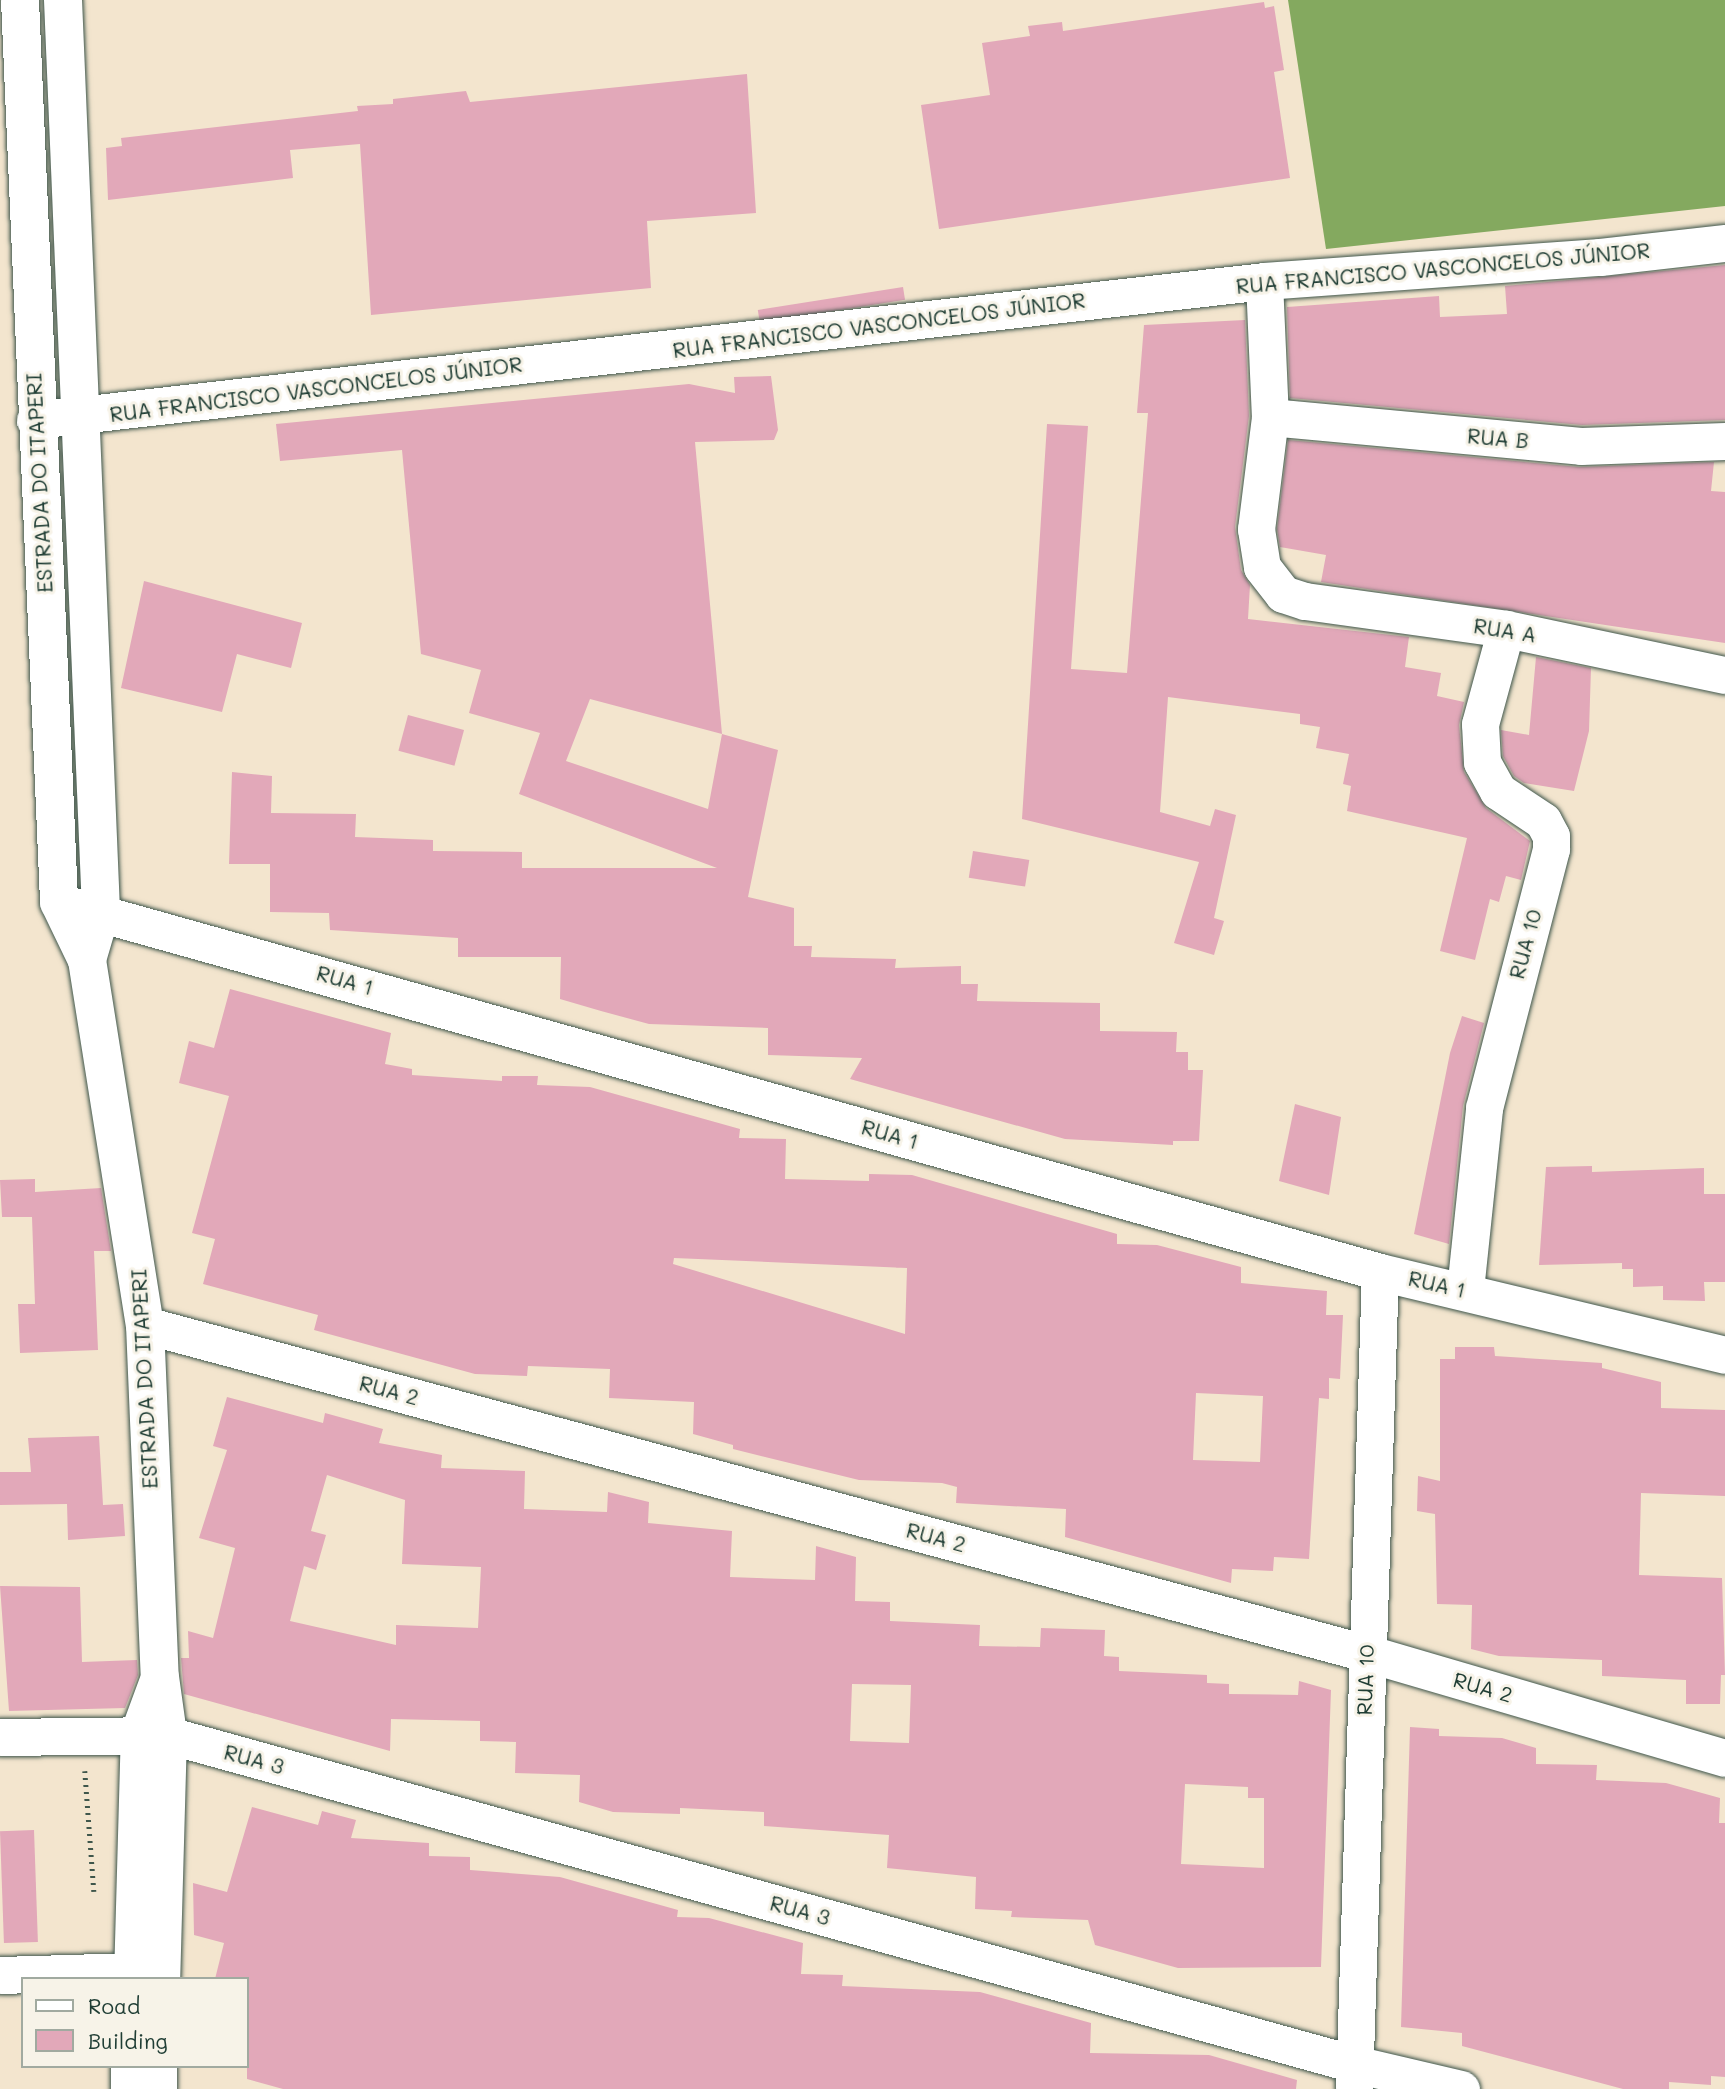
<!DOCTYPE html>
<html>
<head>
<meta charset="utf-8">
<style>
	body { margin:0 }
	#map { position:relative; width:1725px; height:2089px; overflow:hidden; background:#f3e5ce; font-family:Mali,sans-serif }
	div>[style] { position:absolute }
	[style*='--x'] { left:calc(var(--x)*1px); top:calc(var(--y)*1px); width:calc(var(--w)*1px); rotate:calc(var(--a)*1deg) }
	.forest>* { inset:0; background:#84a95f }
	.building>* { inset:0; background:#e2a8b9; transform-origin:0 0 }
	.path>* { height:4.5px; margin-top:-2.25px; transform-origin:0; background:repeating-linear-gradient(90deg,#3f564b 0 2px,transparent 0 7px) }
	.roads { filter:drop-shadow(0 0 2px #3f564b) drop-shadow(0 0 2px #3f564b) }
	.street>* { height:37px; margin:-18.5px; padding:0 18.5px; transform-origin:18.5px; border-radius:18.5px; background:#fff }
	.secondary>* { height:38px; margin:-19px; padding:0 19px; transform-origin:19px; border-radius:19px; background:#fff }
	span { translate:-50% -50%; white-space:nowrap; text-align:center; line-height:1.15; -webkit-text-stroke:6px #f7f3e8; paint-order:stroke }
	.street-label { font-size:21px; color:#1f3d34 }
	.legend { position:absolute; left:21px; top:1977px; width:228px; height:91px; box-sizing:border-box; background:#f7f3e8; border:2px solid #a1aaa0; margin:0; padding:9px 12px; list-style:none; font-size:21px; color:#1f3d34 }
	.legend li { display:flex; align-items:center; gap:14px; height:35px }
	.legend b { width:35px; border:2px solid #a1aaa0 }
</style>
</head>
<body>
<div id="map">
	<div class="forest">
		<div style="clip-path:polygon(1288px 0,1725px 0,1725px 206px,1326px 249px)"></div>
	</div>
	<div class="building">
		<div style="clip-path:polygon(1264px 2px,1265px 8px,1274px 6px,1284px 70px,1274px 72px,1290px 178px,939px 229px,921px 105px,990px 95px,982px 43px,1030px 36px,1028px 26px,1062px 22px,1063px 31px)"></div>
		<div style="clip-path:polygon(747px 74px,756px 213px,647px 221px,651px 288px,371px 315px,360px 144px,290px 150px,293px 178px,108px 200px,106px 148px,122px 146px,121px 138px,358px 111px,357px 106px,393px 104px,393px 99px,466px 91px,470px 102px)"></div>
		<div style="clip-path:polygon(1725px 265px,1725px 420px,1582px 425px,1290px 398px,1287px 307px,1439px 296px,1440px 317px,1507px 314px,1505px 286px)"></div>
		<div style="left:903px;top:287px;width:13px;height:147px;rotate:81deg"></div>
		<div style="clip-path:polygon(1245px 320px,1249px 416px,1235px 527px,1241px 570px,1250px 585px,1248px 619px,1409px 637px,1405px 667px,1441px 673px,1437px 696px,1464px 702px,1459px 725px,1464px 772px,1486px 808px,1530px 841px,1521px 880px,1506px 876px,1499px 902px,1490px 899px,1475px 960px,1440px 951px,1467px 838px,1347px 811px,1351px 786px,1343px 784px,1349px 754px,1316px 748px,1320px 727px,1300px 724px,1300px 714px,1168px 697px,1160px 812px,1210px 826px,1215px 809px,1236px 815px,1214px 918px,1224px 921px,1214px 955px,1174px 943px,1199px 862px,1022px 819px,1047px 424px,1088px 426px,1071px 669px,1127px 673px,1148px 413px,1137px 413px,1144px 325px)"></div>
		<div style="clip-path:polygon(771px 376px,778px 430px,774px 440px,695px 442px,722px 734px,590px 699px,566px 761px,708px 809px,722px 734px,778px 750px,748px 897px,794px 908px,794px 946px,812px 946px,811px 957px,896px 959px,895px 968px,961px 966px,961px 984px,978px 984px,977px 1001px,1100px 1003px,1100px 1031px,1177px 1032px,1176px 1052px,1188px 1052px,1188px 1070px,1203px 1070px,1199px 1141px,1173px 1141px,1173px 1145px,1065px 1139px,850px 1079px,862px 1058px,768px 1055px,768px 1028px,649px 1024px,601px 1011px,560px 999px,561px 957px,458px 957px,458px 938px,330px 930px,329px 913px,270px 912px,270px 864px,229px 864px,232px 772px,272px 776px,271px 813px,356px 814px,355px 837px,433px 840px,433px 851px,522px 852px,522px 868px,717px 868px,519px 794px,540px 733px,469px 713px,481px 670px,421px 654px,402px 450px,280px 461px,276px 424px,689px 384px,735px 393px,734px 377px)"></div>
		<div style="clip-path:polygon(1288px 440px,1579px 467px,1714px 462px,1711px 491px,1725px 492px,1725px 643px,1321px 582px,1326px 555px,1280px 547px,1277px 529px)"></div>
		<div style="clip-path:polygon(144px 581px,302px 623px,291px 668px,237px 654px,222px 712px,121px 688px)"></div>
		<div style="clip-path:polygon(1536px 657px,1591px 668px,1589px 731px,1574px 791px,1524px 783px,1514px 776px,1503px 756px,1501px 730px,1529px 735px)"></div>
		<div style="left:408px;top:715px;width:58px;height:37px;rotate:15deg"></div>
		<div style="left:973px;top:851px;width:57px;height:27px;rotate:9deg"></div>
		<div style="clip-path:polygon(evenodd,230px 989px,391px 1033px,385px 1064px,412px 1069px,412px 1075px,502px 1081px,502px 1076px,538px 1076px,537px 1085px,590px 1087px,740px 1129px,739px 1138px,786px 1139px,785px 1179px,869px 1181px,869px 1174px,912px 1175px,1117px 1234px,1117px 1244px,1157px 1245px,1241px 1267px,1241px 1283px,1327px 1291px,1326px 1315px,1343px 1315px,1340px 1379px,1329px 1378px,1329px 1399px,1319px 1398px,1309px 1559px,1274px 1557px,1273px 1571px,1232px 1569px,1231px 1583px,1065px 1537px,1066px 1509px,956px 1503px,957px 1487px,942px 1483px,859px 1480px,733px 1449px,733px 1445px,693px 1434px,694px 1402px,609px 1398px,610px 1369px,528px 1366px,527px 1376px,475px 1374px,314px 1330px,318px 1315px,203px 1284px,215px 1239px,192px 1233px,229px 1096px,179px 1083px,189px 1041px,214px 1048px,230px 989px,674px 1258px,907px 1268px,905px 1334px,673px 1264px,674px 1258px,230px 989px,1196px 1393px,1263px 1396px,1260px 1462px,1193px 1460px,1196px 1393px)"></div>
		<div style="clip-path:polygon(1462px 1016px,1484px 1023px,1463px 1106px,1449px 1244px,1414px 1234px,1450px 1053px)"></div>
		<div style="clip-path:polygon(1295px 1104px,1341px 1117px,1329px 1195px,1279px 1181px)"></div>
		<div style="clip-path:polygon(1592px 1166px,1592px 1172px,1704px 1168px,1704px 1194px,1725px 1194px,1725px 1282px,1704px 1282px,1705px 1301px,1663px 1300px,1663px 1286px,1633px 1287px,1633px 1269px,1622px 1269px,1622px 1263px,1539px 1265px,1546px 1167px)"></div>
		<div style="clip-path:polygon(35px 1179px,35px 1192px,101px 1188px,111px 1251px,94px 1251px,98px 1350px,20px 1353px,18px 1304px,35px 1304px,32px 1217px,2px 1217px,0 1180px)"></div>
		<div style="clip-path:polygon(1455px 1347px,1494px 1347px,1495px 1356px,1602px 1363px,1602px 1368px,1661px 1382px,1661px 1408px,1725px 1410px,1725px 1496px,1641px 1493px,1639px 1575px,1722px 1578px,1725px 1675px,1721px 1675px,1720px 1704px,1686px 1704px,1686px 1680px,1602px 1676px,1602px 1660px,1499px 1656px,1471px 1649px,1472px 1605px,1437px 1604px,1435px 1514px,1417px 1511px,1418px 1476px,1440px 1481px,1440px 1359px,1455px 1359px)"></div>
		<div style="clip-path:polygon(evenodd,227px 1397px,323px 1423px,325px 1413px,383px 1429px,379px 1443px,442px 1455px,441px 1468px,525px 1471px,524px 1509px,607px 1512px,608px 1492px,649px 1502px,648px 1523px,732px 1531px,730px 1577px,815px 1580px,816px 1546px,856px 1557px,855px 1601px,890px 1602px,890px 1621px,980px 1625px,979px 1646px,1040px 1647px,1041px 1628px,1105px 1630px,1104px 1656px,1119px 1657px,1119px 1671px,1207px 1675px,1207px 1683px,1229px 1684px,1229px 1694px,1298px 1695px,1299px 1681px,1331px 1690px,1321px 1967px,1178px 1968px,1095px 1945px,1088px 1920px,1011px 1917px,1012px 1911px,975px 1909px,976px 1877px,887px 1868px,889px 1835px,764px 1826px,764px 1812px,680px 1808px,680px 1814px,613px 1812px,579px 1802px,580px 1775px,515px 1773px,516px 1742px,480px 1741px,480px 1721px,391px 1719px,390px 1751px,184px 1694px,181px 1658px,189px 1658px,188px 1631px,213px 1638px,235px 1548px,199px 1538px,227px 1450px,213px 1446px,227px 1397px,327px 1475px,405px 1500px,402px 1564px,481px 1567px,478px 1628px,396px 1625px,396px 1645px,290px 1621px,304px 1566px,316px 1570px,326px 1535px,311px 1531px,327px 1475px,227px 1397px,852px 1684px,911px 1685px,909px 1743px,850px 1741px,852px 1684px,227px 1397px,1185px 1784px,1248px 1787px,1248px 1798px,1264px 1798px,1264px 1868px,1181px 1864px,1185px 1784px)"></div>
		<div style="clip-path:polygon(99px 1436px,103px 1505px,123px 1504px,125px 1536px,68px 1540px,67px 1504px,0 1505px,0 1472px,31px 1472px,28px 1438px)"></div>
		<div style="clip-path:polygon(0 1586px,80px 1587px,82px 1662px,137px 1660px,138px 1675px,125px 1708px,9px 1711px)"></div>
		<div style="clip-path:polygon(1410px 1727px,1439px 1729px,1439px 1736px,1502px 1738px,1536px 1748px,1536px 1764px,1597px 1765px,1596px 1780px,1666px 1783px,1720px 1798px,1719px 1823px,1725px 1823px,1725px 2077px,1711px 2076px,1711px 2085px,1669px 2082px,1669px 2089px,1623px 2089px,1462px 2046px,1462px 2033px,1401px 2027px)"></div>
		<div style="clip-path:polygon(252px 1807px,318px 1825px,322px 1811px,356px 1820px,351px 1838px,429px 1843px,429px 1856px,470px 1857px,470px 1870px,560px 1877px,678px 1910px,677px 1917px,709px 1918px,803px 1943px,801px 1974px,843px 1975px,842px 1986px,980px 1992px,1091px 2023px,1090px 2053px,1209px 2055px,1297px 2080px,1296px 2089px,283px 2089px,247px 2079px,247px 1979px,215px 1979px,224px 1943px,194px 1935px,193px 1883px,227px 1892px)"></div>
		<div style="left:34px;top:1830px;width:112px;height:34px;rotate:88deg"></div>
	</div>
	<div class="path">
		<div style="--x:85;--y:1771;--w:121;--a:85.7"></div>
	</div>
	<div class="roads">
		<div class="street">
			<div style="--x:1264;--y:281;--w:136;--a:87.5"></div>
			<div style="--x:1270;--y:417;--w:113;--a:97.1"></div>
			<div style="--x:1256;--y:529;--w:38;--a:81"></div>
			<div style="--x:1262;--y:567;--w:34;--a:52"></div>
			<div style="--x:1283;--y:594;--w:23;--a:18"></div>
			<div style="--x:1305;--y:601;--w:203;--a:7.9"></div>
			<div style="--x:1506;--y:629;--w:224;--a:11.9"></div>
			<div style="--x:1270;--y:417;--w:312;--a:5.3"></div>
			<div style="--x:1581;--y:446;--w:144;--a:-2"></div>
			<div style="--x:35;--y:420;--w:1237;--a:-6.45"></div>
			<div style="--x:1264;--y:281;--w:337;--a:-4.1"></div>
			<div style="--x:1600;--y:257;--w:126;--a:-6.4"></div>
			<div style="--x:70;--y:905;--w:1360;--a:15.65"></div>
			<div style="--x:1380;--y:1272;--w:355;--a:13.5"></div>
			<div style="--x:1465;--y:1290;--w:183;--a:-84"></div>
			<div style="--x:1484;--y:1108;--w:268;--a:-75.5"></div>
			<div style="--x:1551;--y:849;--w:13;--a:-90"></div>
			<div style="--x:1551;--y:836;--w:17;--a:-118"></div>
			<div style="--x:1543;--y:821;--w:54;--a:-146.3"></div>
			<div style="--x:1498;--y:791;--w:33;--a:-119"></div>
			<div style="--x:1482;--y:762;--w:38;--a:-93"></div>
			<div style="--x:1480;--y:724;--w:98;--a:-74.7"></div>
			<div style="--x:145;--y:1325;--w:1264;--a:15.04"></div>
			<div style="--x:1366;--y:1653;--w:374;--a:16.3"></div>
			<div style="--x:0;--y:1737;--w:168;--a:-0.7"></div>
			<div style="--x:168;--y:1735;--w:1231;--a:15.5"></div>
			<div style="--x:1354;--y:2064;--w:110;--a:13.2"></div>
			<div style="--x:0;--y:1975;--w:133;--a:-1.7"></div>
			<div style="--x:1354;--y:2088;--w:816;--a:-88.18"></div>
		</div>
		<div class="secondary">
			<div style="--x:20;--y:0;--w:903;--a:87.52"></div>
			<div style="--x:59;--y:902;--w:64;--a:64.2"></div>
			<div style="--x:87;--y:960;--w:370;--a:81"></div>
			<div style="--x:145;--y:1325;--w:352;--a:87.6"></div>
			<div style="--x:160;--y:1677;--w:59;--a:82.1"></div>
			<div style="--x:168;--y:1735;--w:244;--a:91.6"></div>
			<div style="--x:63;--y:0;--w:913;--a:87.61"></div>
			<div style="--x:101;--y:912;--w:50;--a:106.3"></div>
			<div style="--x:133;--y:1979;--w:247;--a:-88.4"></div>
			<div style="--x:140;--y:1732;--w:52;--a:-69.8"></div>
			<div style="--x:130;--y:2089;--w:23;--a:-90"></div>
			<div style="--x:158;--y:2089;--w:23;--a:-90"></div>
		</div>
	</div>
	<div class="street-label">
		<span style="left:1443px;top:268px;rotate:-5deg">RUA FRANCISCO VASCONCELOS JÚNIOR</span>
		<span style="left:879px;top:325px;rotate:-7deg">RUA FRANCISCO VASCONCELOS JÚNIOR</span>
		<span style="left:316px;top:389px;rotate:-7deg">RUA FRANCISCO VASCONCELOS JÚNIOR</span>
		<span style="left:1498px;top:438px;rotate:5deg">RUA B</span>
		<span style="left:39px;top:483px;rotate:-93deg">ESTRADA DO ITAPERI</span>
		<span style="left:1505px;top:630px;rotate:9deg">RUA A</span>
		<span style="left:1525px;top:944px;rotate:-75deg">RUA 10</span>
		<span style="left:345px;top:980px;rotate:16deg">RUA 1</span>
		<span style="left:890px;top:1134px;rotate:16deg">RUA 1</span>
		<span style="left:1437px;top:1284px;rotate:13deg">RUA 1</span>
		<span style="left:144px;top:1379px;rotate:-93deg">ESTRADA DO ITAPERI</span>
		<span style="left:389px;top:1390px;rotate:15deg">RUA 2</span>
		<span style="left:936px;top:1537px;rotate:15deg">RUA 2</span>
		<span style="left:1365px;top:1680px;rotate:-88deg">RUA 10</span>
		<span style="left:1483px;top:1687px;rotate:16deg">RUA 2</span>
		<span style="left:254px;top:1759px;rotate:15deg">RUA 3</span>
		<span style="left:800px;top:1910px;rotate:15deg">RUA 3</span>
	</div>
	<ul class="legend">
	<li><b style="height:9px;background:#fff"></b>Road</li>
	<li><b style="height:19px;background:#e2a8b9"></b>Building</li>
	</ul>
</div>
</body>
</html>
